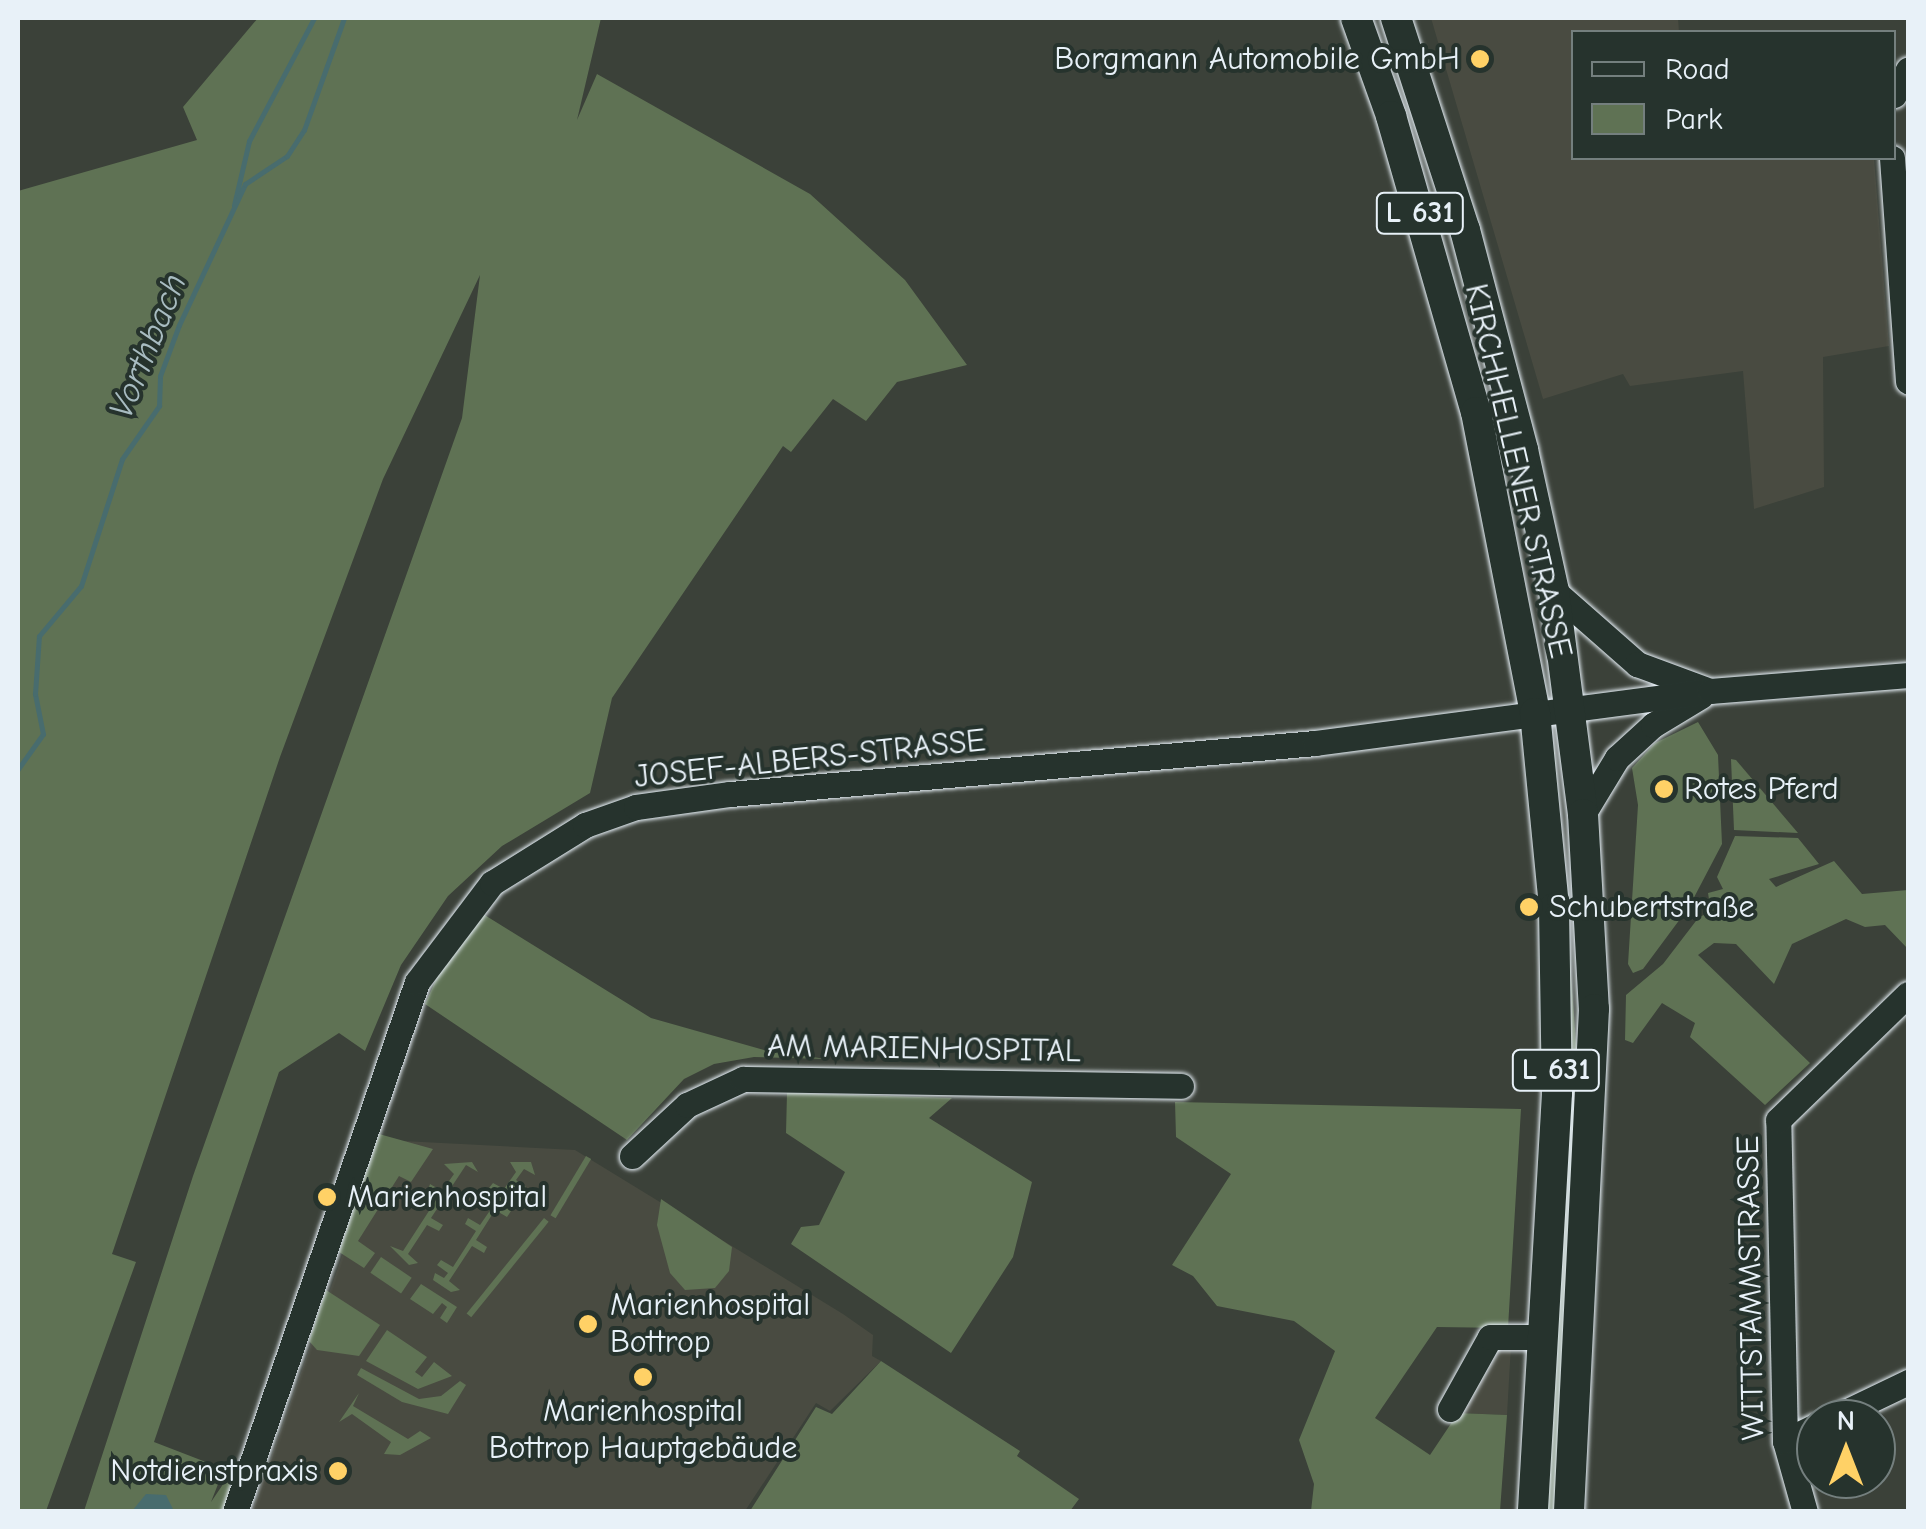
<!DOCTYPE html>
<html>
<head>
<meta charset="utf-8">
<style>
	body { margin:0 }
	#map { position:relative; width:1926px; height:1529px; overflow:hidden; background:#3b4139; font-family:"Comic Neue",sans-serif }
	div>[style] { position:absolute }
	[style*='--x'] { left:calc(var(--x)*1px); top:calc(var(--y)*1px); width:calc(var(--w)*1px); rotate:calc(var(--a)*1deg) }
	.built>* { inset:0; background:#494b41 }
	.green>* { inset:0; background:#5f7254; transform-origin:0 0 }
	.water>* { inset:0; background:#486c6e }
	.stream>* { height:5px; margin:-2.5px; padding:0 2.5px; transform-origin:2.5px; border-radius:2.5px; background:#486c6e }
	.roads { filter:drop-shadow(0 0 2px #e8f1f8) drop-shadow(0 0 2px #e8f1f8) }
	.minor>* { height:25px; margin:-12.5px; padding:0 12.5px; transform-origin:12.5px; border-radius:12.5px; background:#26332d }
	.major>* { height:30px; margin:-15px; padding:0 15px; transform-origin:15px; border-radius:15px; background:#26332d }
	.dots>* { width:28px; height:28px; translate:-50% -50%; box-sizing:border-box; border:5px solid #26332d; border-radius:50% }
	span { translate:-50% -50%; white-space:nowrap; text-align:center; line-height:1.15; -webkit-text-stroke:8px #26332d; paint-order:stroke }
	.shield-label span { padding:2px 8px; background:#26332d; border:2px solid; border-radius:8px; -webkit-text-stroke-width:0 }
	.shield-label { font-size:30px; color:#e8f1f8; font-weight:700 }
	.poi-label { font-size:32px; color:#e8f1f8 }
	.right { translate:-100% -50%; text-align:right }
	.left { translate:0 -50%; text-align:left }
	.street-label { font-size:32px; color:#e8f1f8 }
	.water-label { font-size:35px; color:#a8bcc1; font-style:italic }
	.frame { position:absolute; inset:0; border:20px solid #e8f1f8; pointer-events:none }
	.legend { position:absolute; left:1571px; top:30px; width:325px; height:130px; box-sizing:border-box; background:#26332d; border:2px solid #747f7e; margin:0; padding:12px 18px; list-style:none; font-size:30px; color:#e8f1f8 }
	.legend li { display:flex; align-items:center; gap:20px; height:50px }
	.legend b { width:50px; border:2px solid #747f7e }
	.north { position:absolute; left:1796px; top:1399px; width:100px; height:100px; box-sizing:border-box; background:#26332d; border:2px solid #747f7e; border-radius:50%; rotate:0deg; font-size:28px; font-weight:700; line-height:40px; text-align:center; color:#e8f1f8 }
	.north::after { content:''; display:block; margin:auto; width:35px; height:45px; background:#ffd166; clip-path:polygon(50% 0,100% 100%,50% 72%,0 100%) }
</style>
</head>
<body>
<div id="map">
	<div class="built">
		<div style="clip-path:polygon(1431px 18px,1678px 18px,1679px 32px,1574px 32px,1574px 158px,1874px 158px,1889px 346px,1823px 357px,1824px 487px,1754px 509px,1743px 371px,1630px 386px,1623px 374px,1543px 399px)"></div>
		<div style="clip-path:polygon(383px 1140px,575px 1150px,843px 1314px,873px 1335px,872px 1356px,881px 1361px,830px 1411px,816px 1403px,745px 1511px,252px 1512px)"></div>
		<div style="clip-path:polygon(1493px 1344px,1511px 1345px,1507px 1415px,1458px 1413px)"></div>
	</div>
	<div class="green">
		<div style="clip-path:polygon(258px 18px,601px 18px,577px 120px,597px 74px,810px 194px,905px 280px,967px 365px,897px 382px,866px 421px,833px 399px,791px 452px,783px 446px,612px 698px,590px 793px,502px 846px,448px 896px,401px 965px,365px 1051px,339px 1033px,279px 1072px,154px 1442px,224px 1469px,211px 1502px,232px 1471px,227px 1511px,84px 1511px,193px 1176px,462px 418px,480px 275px,383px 479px,280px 757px,112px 1254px,136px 1262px,46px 1511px,18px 1512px,18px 191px,197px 140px,183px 107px)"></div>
		<div style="clip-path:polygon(1698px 722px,1718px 755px,1722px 844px,1689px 907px,1643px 969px,1633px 973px,1628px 964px,1638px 805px,1632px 768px,1655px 743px)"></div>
		<div style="clip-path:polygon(1554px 744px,1580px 1097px,1557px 1511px,1545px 1512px)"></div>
		<div style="clip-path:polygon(1731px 759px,1736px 760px,1798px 833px,1734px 830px)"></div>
		<div style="clip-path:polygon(1735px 836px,1798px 838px,1819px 864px,1769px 879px,1776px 887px,1834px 861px,1862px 894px,1908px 890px,1908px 949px,1885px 925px,1865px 927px,1846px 919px,1792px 944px,1774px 984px,1736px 944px,1714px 943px,1698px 955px,1810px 1063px,1765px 1105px,1690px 1037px,1695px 1023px,1662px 1003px,1633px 1043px,1625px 1040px,1626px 995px,1663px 964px,1699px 917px,1711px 912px,1708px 893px,1723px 889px,1717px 877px)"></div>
		<div style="clip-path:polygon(483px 914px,651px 1018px,764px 1050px,826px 1059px,754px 1057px,714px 1064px,684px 1079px,627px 1140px,425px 1004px,440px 971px)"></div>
		<div style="clip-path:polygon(787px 1093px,952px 1098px,929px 1118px,1032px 1182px,1013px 1257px,951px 1353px,791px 1244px,801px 1227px,819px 1225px,845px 1172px,786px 1133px)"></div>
		<div style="clip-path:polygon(1175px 1102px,1521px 1109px,1508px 1328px,1437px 1327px,1375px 1418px,1430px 1455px,1458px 1413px,1507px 1415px,1500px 1511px,1311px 1511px,1314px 1484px,1299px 1440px,1335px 1351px,1294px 1321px,1217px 1306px,1193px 1276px,1172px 1265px,1231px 1174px,1176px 1137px)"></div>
		<div style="clip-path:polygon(379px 1134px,433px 1149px,411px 1182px,399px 1176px,358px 1241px,375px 1253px,364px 1268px,339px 1252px)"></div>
		<div style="left:586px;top:1156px;width:6px;height:69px;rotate:31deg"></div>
		<div style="clip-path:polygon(510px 1162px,531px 1162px,535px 1175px,524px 1169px,516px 1180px,526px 1187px,523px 1193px,512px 1187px,501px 1204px,511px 1211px,507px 1217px,495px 1210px,476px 1240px,487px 1247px,484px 1253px,472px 1246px,449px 1281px,460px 1290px,451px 1292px,433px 1280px,435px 1273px,444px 1278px,448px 1273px,437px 1265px,441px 1260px,453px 1267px,476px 1231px,465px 1224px,468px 1218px,480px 1225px,500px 1196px,489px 1188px,493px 1183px,504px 1189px,516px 1172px)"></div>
		<div style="clip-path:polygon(444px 1164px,472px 1162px,478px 1172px,466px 1165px,431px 1218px,443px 1225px,439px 1231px,427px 1225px,408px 1254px,418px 1263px,409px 1265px,390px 1246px,403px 1251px,438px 1197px,428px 1190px,430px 1184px,442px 1191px,454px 1174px)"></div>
		<div style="clip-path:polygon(661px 1199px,732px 1247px,729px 1271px,715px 1288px,685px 1290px,670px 1273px,657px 1225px)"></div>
		<div style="left:544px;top:1218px;width:6px;height:123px;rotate:39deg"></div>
		<div style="left:381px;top:1257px;width:37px;height:19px;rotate:34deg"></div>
		<div style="clip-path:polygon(421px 1284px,457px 1307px,447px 1323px,440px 1318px,447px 1307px,442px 1303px,433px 1314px,410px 1299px)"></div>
		<div style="clip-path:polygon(326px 1290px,380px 1325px,359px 1356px,317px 1350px,309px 1341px)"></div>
		<div style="clip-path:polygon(387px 1330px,427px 1357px,415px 1372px,422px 1377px,434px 1362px,452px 1376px,418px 1389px,366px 1361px)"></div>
		<div style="clip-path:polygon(881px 1361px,1020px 1451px,1017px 1456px,1079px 1499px,1070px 1511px,750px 1511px,816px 1407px,832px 1414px)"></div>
		<div style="clip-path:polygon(361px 1368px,419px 1399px,441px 1396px,460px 1381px,466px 1385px,448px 1414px,402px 1402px,357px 1375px)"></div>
		<div style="clip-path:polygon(359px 1393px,353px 1406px,408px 1439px,420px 1431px,431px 1438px,400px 1455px,384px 1454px,391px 1442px,352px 1414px,339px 1422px)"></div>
	</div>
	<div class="water">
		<div style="clip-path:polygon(146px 1494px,166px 1495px,174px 1511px,132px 1511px)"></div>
	</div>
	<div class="stream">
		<div style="--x:234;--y:205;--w:66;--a:-76.8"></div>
		<div style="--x:249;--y:141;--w:139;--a:-62.1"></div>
		<div style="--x:18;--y:769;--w:43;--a:-54.5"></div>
		<div style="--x:43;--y:734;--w:41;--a:-101.3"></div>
		<div style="--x:35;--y:694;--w:58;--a:-86.1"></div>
		<div style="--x:39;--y:636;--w:65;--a:-50"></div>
		<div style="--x:81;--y:586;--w:133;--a:-72.1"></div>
		<div style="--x:122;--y:459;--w:65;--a:-55.1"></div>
		<div style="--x:159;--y:406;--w:30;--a:-88"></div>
		<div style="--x:160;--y:376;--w:54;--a:-69.6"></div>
		<div style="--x:179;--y:325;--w:156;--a:-64.9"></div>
		<div style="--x:245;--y:184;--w:50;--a:-33.7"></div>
		<div style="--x:287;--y:156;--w:31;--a:-57"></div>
		<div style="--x:304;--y:130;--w:119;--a:-70.3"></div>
	</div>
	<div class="roads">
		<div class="minor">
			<div style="--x:1894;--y:95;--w:29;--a:-61"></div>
			<div style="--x:1892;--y:158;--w:224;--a:85.9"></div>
			<div style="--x:1554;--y:591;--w:111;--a:41.3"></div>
			<div style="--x:1637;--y:664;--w:72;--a:20.2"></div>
			<div style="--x:1583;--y:814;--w:66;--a:-58.7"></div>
			<div style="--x:1617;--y:758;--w:49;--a:-42.5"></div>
			<div style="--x:1653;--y:725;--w:56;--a:-31.1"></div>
			<div style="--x:632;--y:1156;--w:75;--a:-42.8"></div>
			<div style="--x:687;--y:1105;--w:62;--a:-24.9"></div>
			<div style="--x:743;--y:1079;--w:438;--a:0.9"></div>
			<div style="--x:1450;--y:1409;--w:82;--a:-60.9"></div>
			<div style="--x:1490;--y:1337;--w:54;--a:0"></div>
			<div style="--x:1831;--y:1419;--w:85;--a:-25.7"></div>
			<div style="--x:1785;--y:1441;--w:34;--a:-26"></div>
			<div style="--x:235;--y:1512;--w:560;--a:-71.05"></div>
			<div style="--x:417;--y:982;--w:124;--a:-52.9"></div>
			<div style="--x:492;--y:883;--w:110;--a:-31.9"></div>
			<div style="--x:585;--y:825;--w:54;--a:-19.4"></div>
			<div style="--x:636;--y:807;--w:95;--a:-7.9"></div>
			<div style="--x:730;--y:794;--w:587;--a:-4.98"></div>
			<div style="--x:1315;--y:743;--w:398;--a:-7.5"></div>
			<div style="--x:1710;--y:691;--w:199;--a:-4.6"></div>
			<div style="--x:1805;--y:1512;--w:74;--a:-105.7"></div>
			<div style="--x:1785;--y:1441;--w:321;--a:-91.2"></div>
			<div style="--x:1778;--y:1120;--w:181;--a:-44.1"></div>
		</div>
		<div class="major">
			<div style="--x:1356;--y:18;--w:104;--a:70.3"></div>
			<div style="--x:1391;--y:116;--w:308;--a:74"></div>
			<div style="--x:1476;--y:412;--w:307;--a:78.9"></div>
			<div style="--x:1535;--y:713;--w:196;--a:84.4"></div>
			<div style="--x:1554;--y:908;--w:185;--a:89.1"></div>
			<div style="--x:1557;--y:1093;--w:420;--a:93.3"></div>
			<div style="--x:1396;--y:18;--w:223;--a:72"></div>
			<div style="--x:1465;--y:230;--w:228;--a:75.2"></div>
			<div style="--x:1523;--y:450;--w:144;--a:77.6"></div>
			<div style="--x:1554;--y:591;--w:225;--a:82.6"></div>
			<div style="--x:1583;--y:814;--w:195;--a:86.8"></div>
			<div style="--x:1594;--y:1009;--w:504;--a:92.85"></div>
		</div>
	</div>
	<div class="dots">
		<div style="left:1480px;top:59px;background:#ffd166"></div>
		<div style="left:1664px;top:789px;background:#ffd166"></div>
		<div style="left:1529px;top:907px;background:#ffd166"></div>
		<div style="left:327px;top:1197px;background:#ffd166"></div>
		<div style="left:588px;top:1324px;background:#ffd166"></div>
		<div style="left:643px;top:1377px;background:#ffd166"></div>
		<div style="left:338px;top:1471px;background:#ffd166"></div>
	</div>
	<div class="shield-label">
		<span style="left:1420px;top:213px">L 631</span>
		<span style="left:1556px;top:1070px">L 631</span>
	</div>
	<div class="poi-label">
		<span class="right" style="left:1460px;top:59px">Borgmann Automobile GmbH</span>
		<span class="left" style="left:1684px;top:789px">Rotes Pferd</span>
		<span class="left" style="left:1549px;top:907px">Schubertstraße</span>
		<span class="left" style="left:347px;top:1197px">Marienhospital</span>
		<span class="left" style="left:610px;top:1324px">Marienhospital<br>Bottrop</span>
		<span style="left:643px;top:1430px">Marienhospital<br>Bottrop Hauptgebäude</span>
		<span class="right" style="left:318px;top:1471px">Notdienstpraxis</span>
	</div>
	<div class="street-label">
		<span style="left:1518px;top:471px;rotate:77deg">KIRCHHELLENER STRASSE</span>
		<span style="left:810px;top:759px;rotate:-6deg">JOSEF-ALBERS-STRASSE</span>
		<span style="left:924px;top:1049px;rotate:1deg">AM MARIENHOSPITAL</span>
		<span style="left:1751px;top:1288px;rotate:-91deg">WITTSTAMMSTRASSE</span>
	</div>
	<div class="water-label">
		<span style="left:148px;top:346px;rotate:-68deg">Vorthbach</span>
	</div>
	<div class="frame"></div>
	<ul class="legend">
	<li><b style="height:12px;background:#26332d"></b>Road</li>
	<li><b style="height:28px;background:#5f7254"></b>Park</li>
	</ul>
	<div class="north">N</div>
</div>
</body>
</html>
